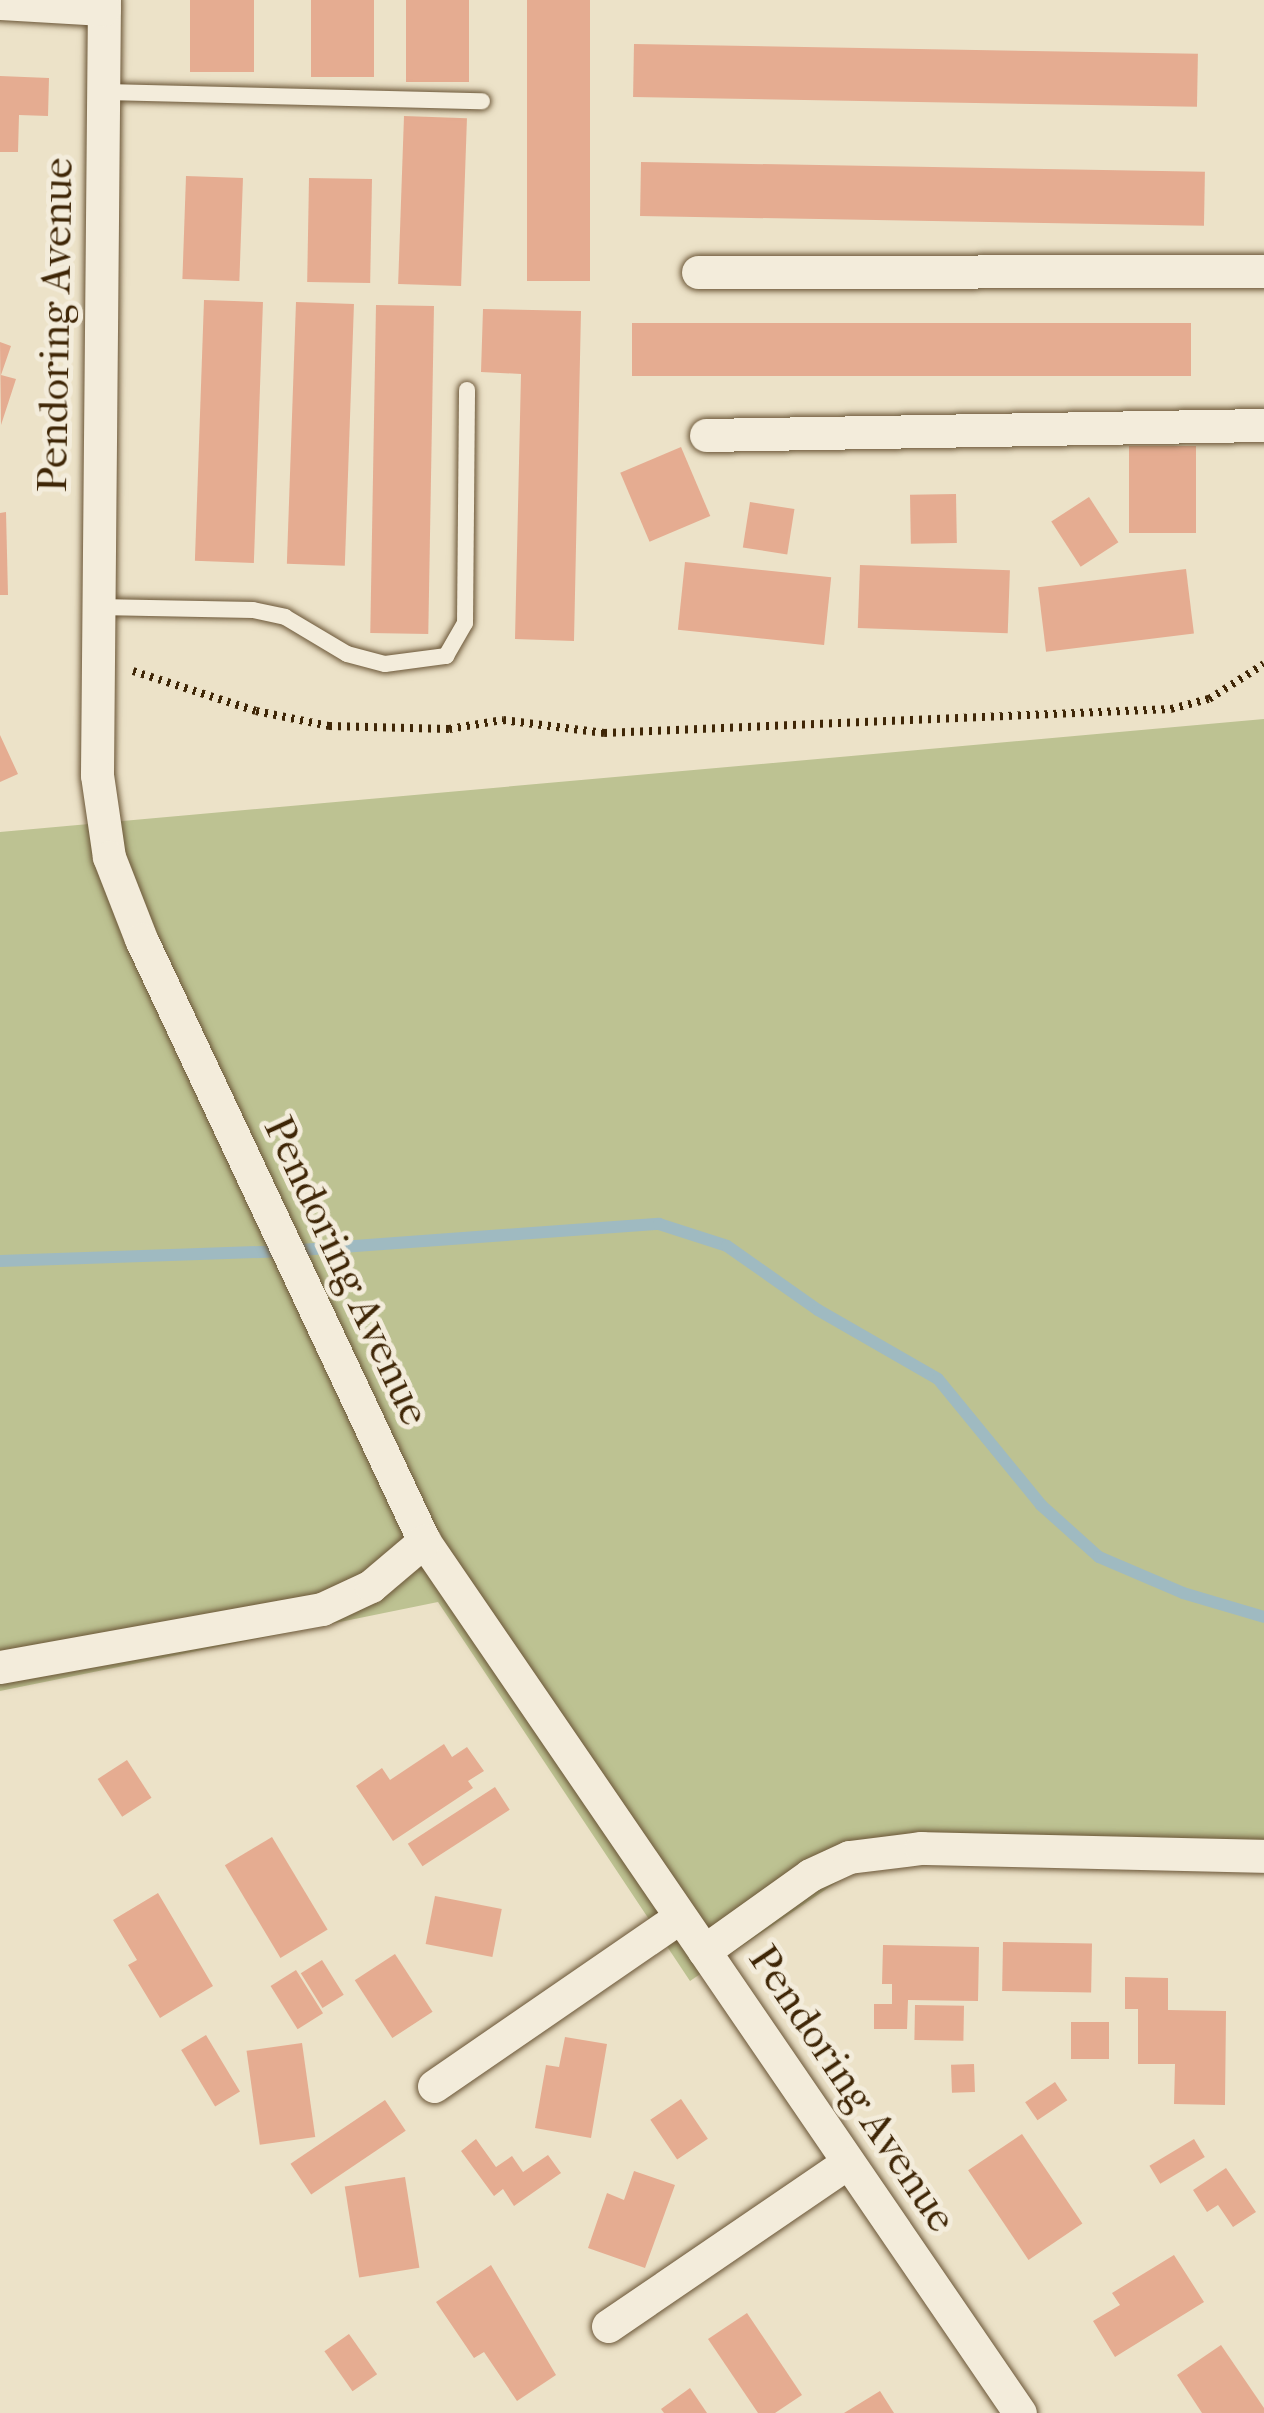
<!DOCTYPE html>
<html>
<head>
<meta charset="utf-8">
<style>
	body { margin:0 }
	#map { position:relative; width:1264px; height:2413px; overflow:hidden; background:#ece2c8; font-family:"IM FELL French Canon",serif }
	div>[style] { position:absolute }
	[style*='--x'] { left:calc(var(--x)*1px); top:calc(var(--y)*1px); width:calc(var(--w)*1px); rotate:calc(var(--a)*1deg) }
	.green>* { inset:0; background:#bdc292 }
	.stream>* { height:12px; margin:-6px; padding:0 6px; transform-origin:6px; border-radius:6px; background:#9fbac1 }
	.building>* { inset:0; background:#e5ac91; transform-origin:0 0 }
	.path>* { height:8px; margin-top:-4px; transform-origin:0; background:repeating-linear-gradient(90deg,#3f2606 0 3px,transparent 0 9px) }
	.roads { filter:drop-shadow(0 0 3px #6a5536) drop-shadow(0 0 3px #6a5536) }
	.service>* { height:16px; margin:-8px; padding:0 8px; transform-origin:8px; border-radius:8px; background:#f3ecdb }
	.minor>* { height:33px; margin:-16.5px; padding:0 16.5px; transform-origin:16.5px; border-radius:16.5px; background:#f3ecdb }
	span { translate:-50% -50%; white-space:nowrap; text-align:center; line-height:1.15; -webkit-text-stroke:10px #f3ecdb; paint-order:stroke }
	.street-label { font-size:42px; color:#3f2606 }
</style>
</head>
<body>
<div id="map">
	<div class="green">
		<div style="clip-path:polygon(1264px 719px,1264px 1868px,871px 1859px,690px 1981px,438px 1602px,0 1691px,0 832px)"></div>
	</div>
	<div class="stream">
		<div style="--x:0;--y:1261;--w:287;--a:-2"></div>
		<div style="--x:287;--y:1251;--w:373;--a:-4.2"></div>
		<div style="--x:659;--y:1224;--w:71;--a:17.9"></div>
		<div style="--x:727;--y:1246;--w:111;--a:35.1"></div>
		<div style="--x:818;--y:1310;--w:138;--a:29.9"></div>
		<div style="--x:938;--y:1379;--w:163;--a:50.7"></div>
		<div style="--x:1041;--y:1505;--w:78;--a:41.9"></div>
		<div style="--x:1099;--y:1557;--w:91;--a:23.2"></div>
		<div style="--x:1183;--y:1593;--w:84;--a:16.5"></div>
	</div>
	<div class="building">
		<div style="left:190px;top:0;width:64px;height:72px"></div>
		<div style="left:311px;top:0;width:63px;height:77px"></div>
		<div style="left:406px;top:0;width:63px;height:82px"></div>
		<div style="left:527px;top:0;width:63px;height:281px"></div>
		<div style="left:634px;top:44px;width:564px;height:53px;rotate:1deg"></div>
		<div style="clip-path:polygon(0 76px,49px 78px,48px 116px,19px 115px,18px 152px,0 152px)"></div>
		<div style="left:404px;top:116px;width:63px;height:168px;rotate:2deg"></div>
		<div style="left:641px;top:162px;width:564px;height:54px;rotate:1deg"></div>
		<div style="left:186px;top:176px;width:57px;height:103px;rotate:2deg"></div>
		<div style="left:309px;top:178px;width:63px;height:104px;rotate:1deg"></div>
		<div style="left:204px;top:300px;width:59px;height:261px;rotate:2deg"></div>
		<div style="left:296px;top:302px;width:58px;height:262px;rotate:2deg"></div>
		<div style="left:376px;top:305px;width:58px;height:328px;rotate:1deg"></div>
		<div style="clip-path:polygon(483px 309px,581px 311px,574px 641px,515px 639px,521px 374px,481px 372px)"></div>
		<div style="left:632px;top:323px;width:559px;height:53px"></div>
		<div style="clip-path:polygon(0 342px,11px 346px,1px 375px,16px 379px,1px 425px)"></div>
		<div style="left:1129px;top:446px;width:67px;height:87px"></div>
		<div style="left:681px;top:447px;width:75px;height:66px;rotate:67deg"></div>
		<div style="left:956px;top:494px;width:49px;height:46px;rotate:89deg"></div>
		<div style="left:1089px;top:497px;width:54px;height:45px;rotate:57deg"></div>
		<div style="left:750px;top:502px;width:45px;height:46px;rotate:9deg"></div>
		<div style="clip-path:polygon(6px 512px,8px 595px,0 595px,0 513px)"></div>
		<div style="left:685px;top:562px;width:147px;height:68px;rotate:6deg"></div>
		<div style="left:860px;top:565px;width:150px;height:63px;rotate:2deg"></div>
		<div style="left:1186px;top:569px;width:65px;height:149px;rotate:83deg"></div>
		<div style="clip-path:polygon(0 735px,18px 774px,0 782px)"></div>
		<div style="clip-path:polygon(444px 1744px,452px 1757px,467px 1747px,484px 1771px,468px 1781px,473px 1788px,393px 1841px,356px 1786px,382px 1768px,390px 1780px)"></div>
		<div style="left:127px;top:1760px;width:45px;height:35px;rotate:57deg"></div>
		<div style="left:495px;top:1787px;width:27px;height:104px;rotate:57deg"></div>
		<div style="left:272px;top:1837px;width:108px;height:55px;rotate:59deg"></div>
		<div style="clip-path:polygon(158px 1893px,213px 1986px,160px 2018px,128px 1965px,137px 1960px,113px 1920px)"></div>
		<div style="left:435px;top:1896px;width:68px;height:49px;rotate:11deg"></div>
		<div style="left:1003px;top:1942px;width:89px;height:49px;rotate:1deg"></div>
		<div style="clip-path:polygon(883px 1945px,979px 1947px,978px 2001px,908px 2000px,907px 2029px,874px 2029px,874px 2004px,892px 2004px,892px 1984px,882px 1984px)"></div>
		<div style="left:395px;top:1954px;width:69px;height:48px;rotate:57deg"></div>
		<div style="left:322px;top:1960px;width:41px;height:25px;rotate:58deg"></div>
		<div style="left:296px;top:1970px;width:51px;height:30px;rotate:58deg"></div>
		<div style="clip-path:polygon(1125px 1977px,1168px 1978px,1168px 2010px,1226px 2011px,1225px 2105px,1174px 2104px,1175px 2064px,1138px 2064px,1138px 2009px,1125px 2009px)"></div>
		<div style="left:915px;top:2005px;width:49px;height:35px;rotate:1deg"></div>
		<div style="left:1071px;top:2022px;width:38px;height:37px"></div>
		<div style="left:206px;top:2035px;width:66px;height:29px;rotate:59deg"></div>
		<div style="clip-path:polygon(565px 2037px,607px 2044px,591px 2138px,535px 2128px,546px 2065px,559px 2067px)"></div>
		<div style="left:302px;top:2043px;width:95px;height:56px;rotate:82deg"></div>
		<div style="left:974px;top:2064px;width:28px;height:23px;rotate:88deg"></div>
		<div style="left:1055px;top:2082px;width:22px;height:36px;rotate:56deg"></div>
		<div style="left:681px;top:2099px;width:48px;height:37px;rotate:56deg"></div>
		<div style="left:385px;top:2100px;width:37px;height:114px;rotate:56deg"></div>
		<div style="left:1022px;top:2134px;width:108px;height:65px;rotate:56deg"></div>
		<div style="clip-path:polygon(476px 2139px,496px 2167px,512px 2156px,523px 2172px,548px 2155px,561px 2173px,514px 2206px,503px 2189px,494px 2196px,461px 2151px)"></div>
		<div style="left:1194px;top:2139px;width:21px;height:52px;rotate:59deg"></div>
		<div style="clip-path:polygon(1226px 2168px,1256px 2212px,1233px 2227px,1218px 2205px,1207px 2212px,1193px 2190px)"></div>
		<div style="clip-path:polygon(634px 2171px,675px 2185px,645px 2268px,588px 2248px,607px 2193px,624px 2200px)"></div>
		<div style="left:405px;top:2177px;width:92px;height:61px;rotate:81deg"></div>
		<div style="clip-path:polygon(1174px 2255px,1204px 2302px,1115px 2357px,1093px 2321px,1120px 2305px,1112px 2293px)"></div>
		<div style="clip-path:polygon(491px 2265px,556px 2375px,517px 2401px,484px 2352px,474px 2358px,436px 2302px)"></div>
		<div style="clip-path:polygon(747px 2313px,802px 2395px,775px 2413px,758px 2413px,708px 2339px)"></div>
		<div style="left:349px;top:2334px;width:49px;height:30px;rotate:55deg"></div>
		<div style="clip-path:polygon(1221px 2345px,1264px 2408px,1264px 2413px,1202px 2413px,1177px 2375px)"></div>
		<div style="clip-path:polygon(690px 2388px,707px 2413px,664px 2413px,661px 2409px)"></div>
		<div style="clip-path:polygon(880px 2391px,894px 2413px,844px 2413px)"></div>
	</div>
	<div class="path">
		<div style="--x:133;--y:671;--w:129;--a:18"></div>
		<div style="--x:256;--y:711;--w:75;--a:11.6"></div>
		<div style="--x:329;--y:726;--w:120;--a:1.4"></div>
		<div style="--x:449;--y:729;--w:55;--a:-9.5"></div>
		<div style="--x:503;--y:720;--w:102;--a:7.3"></div>
		<div style="--x:604;--y:733;--w:568;--a:-2.42"></div>
		<div style="--x:1171;--y:709;--w:39;--a:-15"></div>
		<div style="--x:1209;--y:699;--w:65;--a:-32.5"></div>
	</div>
	<div class="roads">
		<div class="service">
			<div style="--x:104;--y:92;--w:378;--a:1.4"></div>
			<div style="--x:98;--y:607;--w:155;--a:1.1"></div>
			<div style="--x:253;--y:610;--w:33;--a:12"></div>
			<div style="--x:285;--y:617;--w:72;--a:30.8"></div>
			<div style="--x:347;--y:654;--w:39;--a:15"></div>
			<div style="--x:385;--y:664;--w:62;--a:-7.5"></div>
			<div style="--x:446;--y:656;--w:38;--a:-60"></div>
			<div style="--x:465;--y:623;--w:233;--a:-89.5"></div>
		</div>
		<div class="minor">
			<div style="--x:104;--y:0;--w:775;--a:90.52"></div>
			<div style="--x:97;--y:775;--w:83;--a:81.7"></div>
			<div style="--x:109;--y:857;--w:88;--a:68.7"></div>
			<div style="--x:141;--y:939;--w:665;--a:64.82"></div>
			<div style="--x:424;--y:1541;--w:1056;--a:55.65"></div>
			<div style="--x:0;--y:3;--w:104;--a:3.3"></div>
			<div style="--x:698;--y:272;--w:566;--a:-0.1"></div>
			<div style="--x:706;--y:435;--w:558;--a:-1.03"></div>
			<div style="--x:0;--y:1667;--w:327;--a:-10.2"></div>
			<div style="--x:322;--y:1609;--w:54;--a:-25.1"></div>
			<div style="--x:371;--y:1586;--w:70;--a:-40.3"></div>
			<div style="--x:704;--y:1951;--w:130;--a:-35.6"></div>
			<div style="--x:810;--y:1875;--w:43;--a:-24.8"></div>
			<div style="--x:849;--y:1857;--w:73;--a:-7.1"></div>
			<div style="--x:921;--y:1848;--w:343;--a:1.3"></div>
			<div style="--x:434;--y:2086;--w:298;--a:-34.5"></div>
			<div style="--x:608;--y:2326;--w:289;--a:-34.3"></div>
		</div>
	</div>
	<div class="street-label">
		<span style="left:56px;top:325px;rotate:-89deg">Pendoring Avenue</span>
		<span style="left:346px;top:1271px;rotate:65deg">Pendoring Avenue</span>
		<span style="left:852px;top:2089px;rotate:56deg">Pendoring Avenue</span>
	</div>
</div>
</body>
</html>
